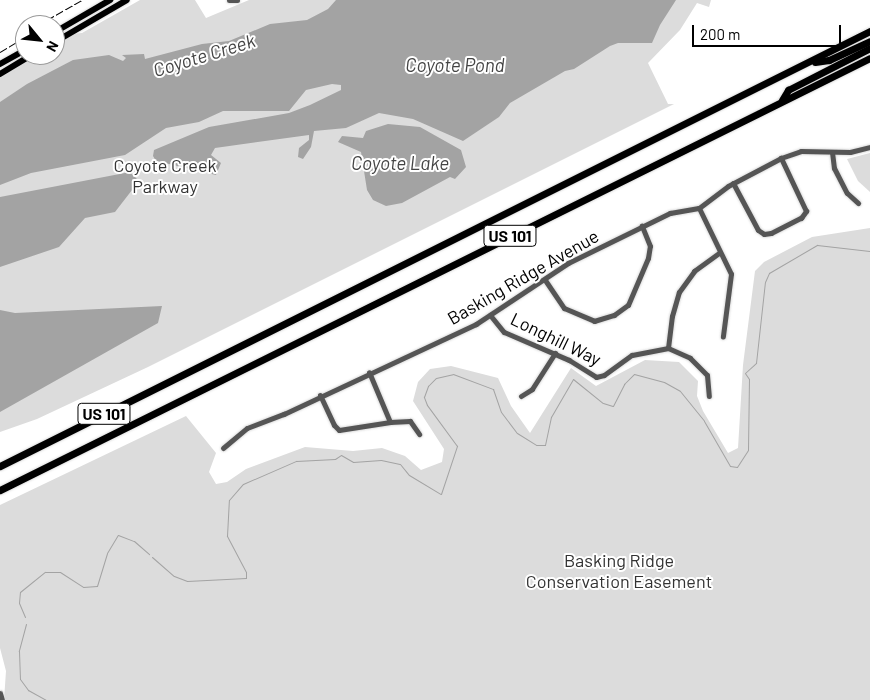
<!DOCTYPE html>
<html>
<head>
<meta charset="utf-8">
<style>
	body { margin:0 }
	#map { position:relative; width:870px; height:700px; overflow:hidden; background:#fff; font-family:Barlow,sans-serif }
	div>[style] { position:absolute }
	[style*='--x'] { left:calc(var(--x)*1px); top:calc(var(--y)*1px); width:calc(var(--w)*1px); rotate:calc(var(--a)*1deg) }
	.green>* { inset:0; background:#dcdcdc }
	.water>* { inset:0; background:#a3a3a3 }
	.stream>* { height:1px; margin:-0.5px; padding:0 0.5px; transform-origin:0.5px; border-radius:0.5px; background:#a3a3a3 }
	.roads { filter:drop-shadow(0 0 1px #dbdbdb) drop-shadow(0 0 1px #dbdbdb) }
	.minor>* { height:5px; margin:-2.5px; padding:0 2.5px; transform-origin:2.5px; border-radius:2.5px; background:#555 }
	.major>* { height:6px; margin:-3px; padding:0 3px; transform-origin:3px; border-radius:3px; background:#000 }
	.highway>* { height:7px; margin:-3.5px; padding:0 3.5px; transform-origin:3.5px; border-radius:3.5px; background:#000 }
	.rail>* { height:1px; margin-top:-0.5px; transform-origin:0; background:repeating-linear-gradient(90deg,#000 0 8px,transparent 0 10.5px) }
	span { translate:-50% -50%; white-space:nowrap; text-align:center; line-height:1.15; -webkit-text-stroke:4px #fff; paint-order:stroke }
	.shield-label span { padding:1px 4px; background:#fff; border:1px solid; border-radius:4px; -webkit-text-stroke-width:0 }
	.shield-label { font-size:16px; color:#000; font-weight:700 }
	.park-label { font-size:18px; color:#333 }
	.street-label { font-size:18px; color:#000 }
	.water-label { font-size:19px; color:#444; font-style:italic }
	.north { position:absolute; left:15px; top:15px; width:50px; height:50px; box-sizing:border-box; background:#fff; border:1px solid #999; border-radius:50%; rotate:118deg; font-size:14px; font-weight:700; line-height:20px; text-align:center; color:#000 }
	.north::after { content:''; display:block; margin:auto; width:18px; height:22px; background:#000; clip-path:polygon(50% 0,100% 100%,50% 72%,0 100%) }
	.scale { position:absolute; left:692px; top:25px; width:149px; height:22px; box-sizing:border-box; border:2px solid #000; border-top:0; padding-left:6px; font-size:15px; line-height:18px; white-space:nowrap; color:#000; -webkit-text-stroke:4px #fff; paint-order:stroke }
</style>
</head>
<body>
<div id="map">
	<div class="green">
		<div style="clip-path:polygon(140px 0,195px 0,206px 18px,249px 0,711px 0,709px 7px,697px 3px,680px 30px,648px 63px,668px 104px,674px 104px,148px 367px,37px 419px,0 432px,0 74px,32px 55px,55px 55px,55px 42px,70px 34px,82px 33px)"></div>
		<div style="clip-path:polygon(870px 153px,870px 192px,858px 181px,847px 159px)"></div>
		<div style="clip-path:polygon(870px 228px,870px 700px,4px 700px,6px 671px,0 648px,0 505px,186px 416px,216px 453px,209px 472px,216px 484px,227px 482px,246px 469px,305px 447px,353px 451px,382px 448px,405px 456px,421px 470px,442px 462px,444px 449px,413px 401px,418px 382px,430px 369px,451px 366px,498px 378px,511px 406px,530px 433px,571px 368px,596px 386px,645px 360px,679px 362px,698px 381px,697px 396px,703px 411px,728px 453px,738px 448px,743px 365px,755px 271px,764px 262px,812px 237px)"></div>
	</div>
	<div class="water">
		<div style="clip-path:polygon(336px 0,676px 0,660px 25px,652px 43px,618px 43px,610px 46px,574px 69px,565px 71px,510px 103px,499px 117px,463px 141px,413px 119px,379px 113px,346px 128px,314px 131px,311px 147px,303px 159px,298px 157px,299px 148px,309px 140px,309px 135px,215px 148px,211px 155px,221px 163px,216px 175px,156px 161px,153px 156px,154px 150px,209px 127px,289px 113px,310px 105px,341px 90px,341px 85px,332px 84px,306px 90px,289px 111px,223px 111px,199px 122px,166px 128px,125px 155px,31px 173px,0 185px,0 102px,27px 84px,73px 60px,109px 55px,123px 61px,126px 58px,122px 55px,144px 54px,145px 59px,202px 44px,229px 41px,270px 24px,307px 20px,328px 9px)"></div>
		<div style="clip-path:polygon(388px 124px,420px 127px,461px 150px,466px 167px,455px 179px,450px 177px,402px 203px,386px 206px,373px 200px,367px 190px,361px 152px,338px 142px,342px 136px,363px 138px,366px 131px)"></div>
		<div style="clip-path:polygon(130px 172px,139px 181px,115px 212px,85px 218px,59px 247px,0 267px,0 197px)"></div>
		<div style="clip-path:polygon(162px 306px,158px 323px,0 412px,0 310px,15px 313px)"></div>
	</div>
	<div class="stream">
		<div style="--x:152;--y:557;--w:29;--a:41"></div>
		<div style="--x:174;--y:576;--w:14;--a:21"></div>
		<div style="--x:187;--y:581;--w:59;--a:-2.9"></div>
		<div style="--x:246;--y:578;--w:6;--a:-90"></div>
		<div style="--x:246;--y:572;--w:41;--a:-117.8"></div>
		<div style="--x:227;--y:536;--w:36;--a:-87"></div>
		<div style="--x:229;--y:500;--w:21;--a:-49"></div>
		<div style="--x:243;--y:484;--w:58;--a:-23.5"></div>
		<div style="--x:296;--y:461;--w:39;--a:-3"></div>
		<div style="--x:335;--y:459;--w:7;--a:-34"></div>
		<div style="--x:341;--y:455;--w:14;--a:30"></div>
		<div style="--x:353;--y:462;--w:28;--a:-4"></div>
		<div style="--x:381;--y:460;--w:19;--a:12"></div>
		<div style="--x:400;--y:464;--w:14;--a:51"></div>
		<div style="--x:409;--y:475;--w:37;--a:31"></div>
		<div style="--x:441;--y:494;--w:51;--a:-71.6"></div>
		<div style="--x:457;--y:446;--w:51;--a:-126.2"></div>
		<div style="--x:427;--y:405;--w:9;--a:-111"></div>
		<div style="--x:424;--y:397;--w:12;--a:-70"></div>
		<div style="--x:428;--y:386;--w:11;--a:-45"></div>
		<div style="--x:436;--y:378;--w:17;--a:-13"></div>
		<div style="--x:453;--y:374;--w:43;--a:20.6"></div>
		<div style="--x:493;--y:389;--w:24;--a:71"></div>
		<div style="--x:501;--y:412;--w:26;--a:53"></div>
		<div style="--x:517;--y:433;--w:22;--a:32"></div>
		<div style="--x:536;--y:445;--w:9;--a:0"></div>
		<div style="--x:545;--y:445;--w:29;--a:-78"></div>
		<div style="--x:551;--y:417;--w:44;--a:-59.9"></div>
		<div style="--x:573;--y:379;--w:38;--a:39"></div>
		<div style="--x:603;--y:403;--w:10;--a:17"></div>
		<div style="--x:613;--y:406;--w:25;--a:-63"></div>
		<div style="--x:624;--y:384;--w:14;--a:-45"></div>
		<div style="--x:634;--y:374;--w:31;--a:15"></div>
		<div style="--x:664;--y:382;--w:18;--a:29"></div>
		<div style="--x:680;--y:391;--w:38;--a:51"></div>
		<div style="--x:704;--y:421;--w:52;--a:60"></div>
		<div style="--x:730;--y:466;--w:7;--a:8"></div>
		<div style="--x:737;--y:467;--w:20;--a:-57"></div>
		<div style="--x:748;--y:450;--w:71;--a:-89.2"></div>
		<div style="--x:749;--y:379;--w:7;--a:-124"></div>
		<div style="--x:745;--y:373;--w:15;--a:-42"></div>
		<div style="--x:756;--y:363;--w:81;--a:-83.7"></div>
		<div style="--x:765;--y:282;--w:10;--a:-66"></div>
		<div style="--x:769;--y:273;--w:56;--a:-30.3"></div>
		<div style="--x:817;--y:245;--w:53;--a:6.5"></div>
		<div style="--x:25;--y:617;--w:15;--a:-113"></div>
		<div style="--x:19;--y:603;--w:11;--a:-85"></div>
		<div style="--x:20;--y:592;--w:32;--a:-39"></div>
		<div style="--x:45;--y:572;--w:15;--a:0"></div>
		<div style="--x:60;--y:572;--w:27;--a:33"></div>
		<div style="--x:83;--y:587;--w:14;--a:-4"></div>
		<div style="--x:97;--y:586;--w:34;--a:-73"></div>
		<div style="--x:107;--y:553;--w:21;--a:-59"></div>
		<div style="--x:118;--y:535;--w:17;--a:21"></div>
		<div style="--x:134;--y:541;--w:20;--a:41"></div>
		<div style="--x:26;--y:624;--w:28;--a:105"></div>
		<div style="--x:19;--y:651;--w:28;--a:88"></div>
		<div style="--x:20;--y:679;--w:14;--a:54"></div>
		<div style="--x:28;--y:690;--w:21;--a:29"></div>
	</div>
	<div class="roads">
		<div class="minor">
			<div style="--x:229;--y:0;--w:8;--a:0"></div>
			<div style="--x:832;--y:152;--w:16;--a:83"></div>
			<div style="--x:834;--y:168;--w:28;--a:63"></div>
			<div style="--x:847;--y:193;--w:15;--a:42"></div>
			<div style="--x:733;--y:183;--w:53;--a:62"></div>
			<div style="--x:758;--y:230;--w:7;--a:34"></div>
			<div style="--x:764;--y:234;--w:7;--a:-8"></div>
			<div style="--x:771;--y:233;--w:34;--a:-27"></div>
			<div style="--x:801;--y:218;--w:9;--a:-54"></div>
			<div style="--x:806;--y:211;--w:59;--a:-115.3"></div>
			<div style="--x:699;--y:208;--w:73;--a:64.1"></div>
			<div style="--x:731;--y:274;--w:63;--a:97.4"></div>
			<div style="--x:545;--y:280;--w:34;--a:56"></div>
			<div style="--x:564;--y:308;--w:33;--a:23"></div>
			<div style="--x:594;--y:321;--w:21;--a:-17"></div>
			<div style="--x:614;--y:315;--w:17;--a:-36"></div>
			<div style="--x:628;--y:305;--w:51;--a:-66.9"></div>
			<div style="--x:648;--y:258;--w:12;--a:-81"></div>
			<div style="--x:650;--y:246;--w:22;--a:-112"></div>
			<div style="--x:490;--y:315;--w:22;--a:51"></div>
			<div style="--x:504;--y:332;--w:71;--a:23.3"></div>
			<div style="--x:569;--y:360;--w:32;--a:32"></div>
			<div style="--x:596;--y:377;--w:8;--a:-14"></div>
			<div style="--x:604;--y:375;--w:34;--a:-36"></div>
			<div style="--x:632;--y:355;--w:37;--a:-11"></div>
			<div style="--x:668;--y:348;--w:24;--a:24"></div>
			<div style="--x:690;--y:358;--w:24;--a:45"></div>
			<div style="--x:707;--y:375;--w:21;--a:85"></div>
			<div style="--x:668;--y:348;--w:32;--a:-83"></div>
			<div style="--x:672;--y:316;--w:25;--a:-74"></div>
			<div style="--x:679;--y:292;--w:26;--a:-54"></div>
			<div style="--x:694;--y:271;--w:32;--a:-36"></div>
			<div style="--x:320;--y:395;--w:33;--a:65"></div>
			<div style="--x:334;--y:425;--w:7;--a:45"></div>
			<div style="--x:339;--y:430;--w:52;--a:-8.9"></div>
			<div style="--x:390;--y:422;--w:54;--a:-112.8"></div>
			<div style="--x:521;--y:396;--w:13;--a:-32"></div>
			<div style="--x:532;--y:389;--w:43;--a:-57.4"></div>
			<div style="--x:390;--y:422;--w:20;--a:-3"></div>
			<div style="--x:410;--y:421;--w:16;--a:55"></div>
			<div style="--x:223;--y:448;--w:31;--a:-40"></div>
			<div style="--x:247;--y:428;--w:40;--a:-21"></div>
			<div style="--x:284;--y:414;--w:212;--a:-25.1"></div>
			<div style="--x:476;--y:324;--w:110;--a:-33.5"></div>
			<div style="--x:568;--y:263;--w:114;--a:-26.1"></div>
			<div style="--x:670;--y:213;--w:29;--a:-10"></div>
			<div style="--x:699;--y:208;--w:36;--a:-37"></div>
			<div style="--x:728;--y:186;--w:60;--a:-27.8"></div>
			<div style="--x:781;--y:158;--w:21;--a:-19"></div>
			<div style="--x:801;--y:151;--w:49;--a:1.2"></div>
			<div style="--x:850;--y:152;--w:21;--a:-14"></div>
			<div style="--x:0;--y:693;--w:7;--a:74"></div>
		</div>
		<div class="major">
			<div style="--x:55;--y:32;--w:64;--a:-30.2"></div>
			<div style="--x:55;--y:42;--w:83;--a:-30.3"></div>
			<div style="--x:0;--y:64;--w:29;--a:-29"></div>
			<div style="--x:0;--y:74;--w:37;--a:-31"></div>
		</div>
		<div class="highway">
			<div style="--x:815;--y:62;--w:14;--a:-8"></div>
			<div style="--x:829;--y:60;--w:45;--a:-24.9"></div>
			<div style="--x:782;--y:100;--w:12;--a:-59"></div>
			<div style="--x:788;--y:90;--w:92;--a:-27.1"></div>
			<div style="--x:0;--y:466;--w:973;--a:-26.57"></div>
			<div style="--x:0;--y:490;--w:971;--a:-26.41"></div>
		</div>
	</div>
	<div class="rail">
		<div style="--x:38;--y:25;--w:51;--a:-29.6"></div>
		<div style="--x:0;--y:52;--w:29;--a:-31"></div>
	</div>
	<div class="shield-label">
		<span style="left:510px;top:236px">US 101</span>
		<span style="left:104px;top:414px">US 101</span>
	</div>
	<div class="park-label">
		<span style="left:165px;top:176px">Coyote Creek<br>Parkway</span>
		<span style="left:619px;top:571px">Basking Ridge<br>Conservation Easement</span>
	</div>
	<div class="street-label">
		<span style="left:523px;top:277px;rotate:-30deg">Basking Ridge Avenue</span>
		<span style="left:556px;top:339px;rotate:26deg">Longhill Way</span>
	</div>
	<div class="water-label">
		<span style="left:204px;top:55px;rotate:-17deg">Coyote Creek</span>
		<span style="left:455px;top:65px">Coyote Pond</span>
		<span style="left:400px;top:163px">Coyote Lake</span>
	</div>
	<div class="north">N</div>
	<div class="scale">200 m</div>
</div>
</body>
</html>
